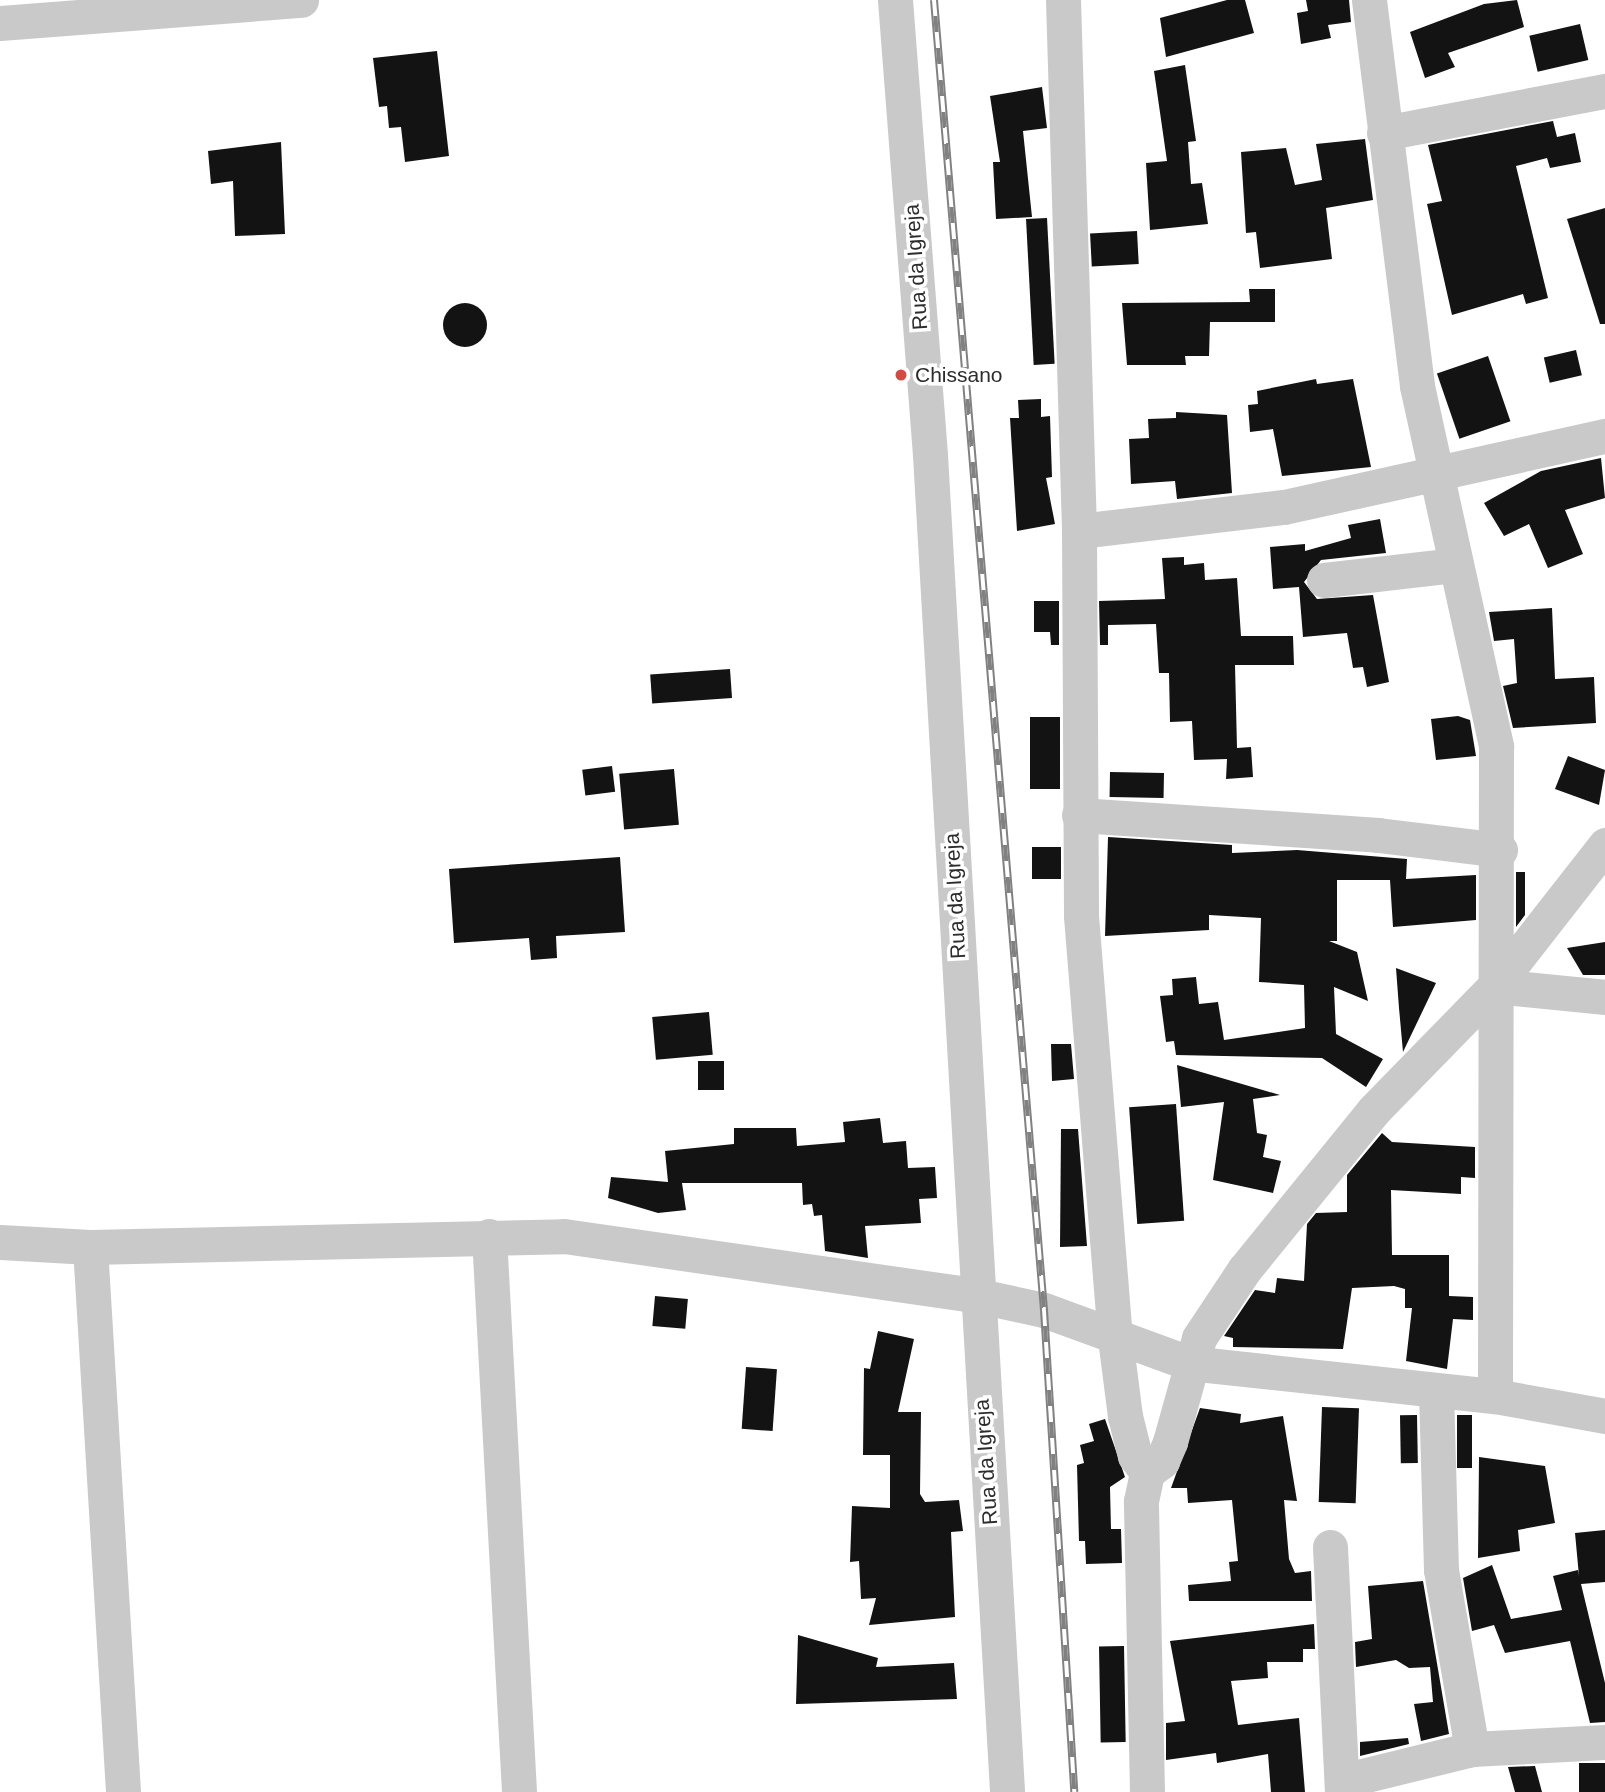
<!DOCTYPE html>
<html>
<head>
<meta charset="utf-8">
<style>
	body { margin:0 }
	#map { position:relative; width:1605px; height:1792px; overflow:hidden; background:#fff; font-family:Helvetica,sans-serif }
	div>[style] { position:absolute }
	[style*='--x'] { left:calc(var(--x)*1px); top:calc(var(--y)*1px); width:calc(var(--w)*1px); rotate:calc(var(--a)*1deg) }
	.building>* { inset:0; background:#131313; transform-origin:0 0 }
	.round { border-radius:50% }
	.minor>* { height:35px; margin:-17.5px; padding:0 17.5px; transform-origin:17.5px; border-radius:17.5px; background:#c9c9c9 }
	.rail>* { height:8px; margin-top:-4px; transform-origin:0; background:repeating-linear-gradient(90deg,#fff 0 16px,#818181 0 32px); box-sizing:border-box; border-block:2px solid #818181 }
	.dots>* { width:19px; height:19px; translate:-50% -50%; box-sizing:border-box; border:4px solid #fff; border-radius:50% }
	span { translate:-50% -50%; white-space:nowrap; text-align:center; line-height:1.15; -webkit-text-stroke:7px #fff; paint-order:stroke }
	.street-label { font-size:21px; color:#2c2c2c }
	.poi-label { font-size:21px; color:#2c2c2c }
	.left { translate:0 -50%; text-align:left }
</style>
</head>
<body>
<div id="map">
	<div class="building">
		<div style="clip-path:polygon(1227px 0,1245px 0,1254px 33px,1166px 57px,1160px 18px)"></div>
		<div style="clip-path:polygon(1306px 0,1349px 0,1351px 22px,1328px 25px,1331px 38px,1301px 44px,1297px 13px,1308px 11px)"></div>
		<div style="clip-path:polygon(1517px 0,1524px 27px,1448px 53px,1455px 67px,1425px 78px,1410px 32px,1484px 4px)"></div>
		<div style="left:1580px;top:24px;width:37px;height:52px;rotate:77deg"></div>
		<div style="clip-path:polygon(437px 51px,449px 156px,405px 162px,401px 127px,389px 128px,387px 106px,379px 107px,373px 58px)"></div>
		<div style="clip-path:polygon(1185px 65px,1196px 141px,1188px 142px,1191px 184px,1202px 183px,1208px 224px,1150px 230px,1146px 163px,1167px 161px,1154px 71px)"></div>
		<div style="clip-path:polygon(1042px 87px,1047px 128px,1023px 131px,1032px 217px,996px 219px,993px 162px,1000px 162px,990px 96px)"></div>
		<div style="clip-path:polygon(1553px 121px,1557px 137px,1575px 133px,1581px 162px,1550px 168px,1547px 158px,1516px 166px,1548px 298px,1526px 304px,1523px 294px,1452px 315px,1427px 204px,1442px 201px,1428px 145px)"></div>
		<div style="clip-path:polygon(1365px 139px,1373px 200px,1326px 208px,1332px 259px,1260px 268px,1256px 232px,1246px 233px,1241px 152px,1286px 148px,1295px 185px,1322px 180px,1316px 144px)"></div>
		<div style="clip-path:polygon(281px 142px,285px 234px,235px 236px,233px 181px,211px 184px,208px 151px)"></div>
		<div style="clip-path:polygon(1605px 208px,1605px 324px,1600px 324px,1567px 219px)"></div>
		<div style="left:1047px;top:218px;width:146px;height:21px;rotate:87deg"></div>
		<div style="left:1137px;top:231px;width:33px;height:47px;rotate:87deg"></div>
		<div style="clip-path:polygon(1249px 289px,1275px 289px,1275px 322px,1210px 322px,1209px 356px,1185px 356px,1186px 365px,1127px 365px,1122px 303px,1250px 302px)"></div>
		<div class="round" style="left:443px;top:303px;width:44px;height:44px"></div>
		<div style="left:1576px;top:350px;width:26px;height:33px;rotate:77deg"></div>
		<div style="left:1488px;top:356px;width:69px;height:54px;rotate:71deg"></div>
		<div style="clip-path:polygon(1316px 379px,1317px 384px,1353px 379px,1371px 467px,1282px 476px,1273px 429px,1250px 432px,1248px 405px,1258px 404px,1257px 391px)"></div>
		<div style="clip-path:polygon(1041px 399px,1041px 417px,1050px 416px,1052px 477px,1046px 478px,1055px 524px,1017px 531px,1010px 418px,1019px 418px,1018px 400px)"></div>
		<div style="clip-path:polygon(1176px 412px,1227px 415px,1232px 493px,1177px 499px,1175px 481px,1131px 484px,1129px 439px,1149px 438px,1148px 419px,1176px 418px)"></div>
		<div style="clip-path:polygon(1601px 458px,1605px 498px,1565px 510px,1583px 554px,1548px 568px,1529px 524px,1504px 536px,1484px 503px,1541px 471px)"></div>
		<div style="clip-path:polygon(1380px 519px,1386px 553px,1321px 560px,1304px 582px,1317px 599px,1373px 595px,1389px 682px,1367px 687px,1363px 667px,1353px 668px,1347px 633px,1303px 637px,1299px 587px,1273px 589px,1270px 547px,1305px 544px,1305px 551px,1351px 538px,1348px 525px)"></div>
		<div style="clip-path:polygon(1184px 557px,1184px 565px,1204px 563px,1205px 580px,1237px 578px,1241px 636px,1293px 636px,1294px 665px,1235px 665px,1237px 748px,1251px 747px,1253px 777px,1226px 779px,1227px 759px,1194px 760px,1192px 721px,1170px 722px,1169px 673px,1159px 673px,1156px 624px,1108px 625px,1108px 645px,1100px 645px,1099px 601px,1165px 599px,1162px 558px)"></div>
		<div style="clip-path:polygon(1034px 601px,1059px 601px,1059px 645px,1051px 645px,1050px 632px,1034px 632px)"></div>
		<div style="clip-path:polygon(1552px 608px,1555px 679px,1594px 677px,1596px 723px,1513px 728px,1503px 686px,1517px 683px,1514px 639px,1494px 641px,1489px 612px)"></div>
		<div style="left:730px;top:669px;width:29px;height:80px;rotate:86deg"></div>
		<div style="clip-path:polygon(1458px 716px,1470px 720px,1476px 756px,1436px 760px,1431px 719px)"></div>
		<div style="left:1030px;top:717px;width:30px;height:72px"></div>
		<div style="clip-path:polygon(1568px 756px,1605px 770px,1599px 805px,1555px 789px)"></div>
		<div style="left:612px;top:766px;width:26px;height:30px;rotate:83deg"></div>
		<div style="left:674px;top:769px;width:56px;height:55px;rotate:85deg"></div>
		<div style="left:1110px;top:772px;width:54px;height:25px;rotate:1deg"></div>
		<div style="clip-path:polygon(1108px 837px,1232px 845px,1232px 853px,1297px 850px,1407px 859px,1406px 879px,1476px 875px,1476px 920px,1393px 927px,1390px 880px,1337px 880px,1337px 941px,1329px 941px,1357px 952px,1368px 1001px,1334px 987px,1336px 1034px,1383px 1059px,1366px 1087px,1322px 1058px,1176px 1055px,1174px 1041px,1166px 1042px,1160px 996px,1173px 995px,1172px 979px,1196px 977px,1199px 1004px,1218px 1002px,1224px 1040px,1305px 1028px,1304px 985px,1259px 982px,1261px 918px,1209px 915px,1209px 930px,1105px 936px)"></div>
		<div style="left:1061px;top:847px;width:32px;height:29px;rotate:90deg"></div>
		<div style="clip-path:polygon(620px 857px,625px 932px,556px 936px,557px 958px,531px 960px,529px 938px,454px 943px,449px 869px)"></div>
		<div style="clip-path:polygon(1516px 872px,1525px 872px,1525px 915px,1516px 927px)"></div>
		<div style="clip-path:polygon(1605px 942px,1605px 975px,1583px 975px,1567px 948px)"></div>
		<div style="clip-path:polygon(1396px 968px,1436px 983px,1403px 1052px,1399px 1008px)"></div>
		<div style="left:709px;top:1012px;width:43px;height:57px;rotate:85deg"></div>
		<div style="clip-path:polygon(1051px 1044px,1071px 1044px,1074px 1079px,1052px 1081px)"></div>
		<div style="left:698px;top:1061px;width:26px;height:29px"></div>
		<div style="clip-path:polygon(1177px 1065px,1280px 1095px,1253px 1099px,1257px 1133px,1267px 1135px,1263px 1157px,1281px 1161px,1273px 1193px,1213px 1180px,1224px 1102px,1181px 1107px)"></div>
		<div style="left:1176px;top:1104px;width:117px;height:47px;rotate:86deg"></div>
		<div style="clip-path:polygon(880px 1118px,883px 1143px,906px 1141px,908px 1168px,935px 1167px,937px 1198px,919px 1199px,921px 1223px,865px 1226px,868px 1258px,825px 1251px,822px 1215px,814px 1216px,812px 1204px,803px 1205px,802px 1183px,682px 1183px,686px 1210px,658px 1213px,608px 1198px,611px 1177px,668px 1182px,665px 1151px,734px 1144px,734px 1128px,796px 1128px,797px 1146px,845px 1142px,843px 1122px)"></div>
		<div style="clip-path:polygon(1061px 1129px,1078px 1129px,1087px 1246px,1060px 1247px)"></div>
		<div style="clip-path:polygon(1382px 1133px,1392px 1142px,1475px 1147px,1475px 1178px,1461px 1177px,1461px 1194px,1391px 1190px,1392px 1255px,1449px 1255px,1449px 1296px,1473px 1297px,1473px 1320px,1453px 1319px,1447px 1369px,1406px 1361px,1412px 1308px,1405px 1308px,1405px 1289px,1394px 1286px,1352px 1288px,1343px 1349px,1233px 1347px,1233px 1338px,1224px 1336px,1255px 1290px,1275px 1293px,1277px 1278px,1304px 1281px,1307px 1224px,1316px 1213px,1347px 1212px,1347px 1175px)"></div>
		<div style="left:655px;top:1296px;width:33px;height:30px;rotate:5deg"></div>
		<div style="clip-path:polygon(878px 1331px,914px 1339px,898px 1412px,921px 1412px,920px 1494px,925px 1502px,959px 1500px,963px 1531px,951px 1532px,955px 1617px,869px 1625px,876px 1598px,861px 1599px,859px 1561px,850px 1562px,852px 1506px,890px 1508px,890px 1455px,863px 1455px,864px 1368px,870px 1369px)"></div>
		<div style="left:746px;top:1367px;width:31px;height:62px;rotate:4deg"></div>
		<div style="left:1322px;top:1407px;width:37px;height:95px;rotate:2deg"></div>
		<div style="clip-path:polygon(1200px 1408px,1241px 1414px,1240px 1423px,1283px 1416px,1297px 1501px,1284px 1500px,1289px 1559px,1295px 1573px,1311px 1571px,1312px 1601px,1189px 1601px,1188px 1585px,1231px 1581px,1229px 1562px,1238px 1561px,1232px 1500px,1188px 1503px,1187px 1488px,1171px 1488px)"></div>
		<div style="left:1417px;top:1415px;width:48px;height:17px;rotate:89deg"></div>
		<div style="left:1457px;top:1415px;width:15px;height:53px"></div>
		<div style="clip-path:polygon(1105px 1419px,1125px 1477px,1110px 1487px,1111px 1529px,1121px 1529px,1122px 1563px,1086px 1564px,1085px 1541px,1079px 1541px,1077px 1465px,1084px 1463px,1080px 1445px,1094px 1441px,1089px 1424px)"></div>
		<div style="clip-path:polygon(1479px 1457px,1545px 1466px,1555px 1523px,1518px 1530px,1520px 1551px,1478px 1558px)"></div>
		<div style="clip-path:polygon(1605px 1530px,1605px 1582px,1581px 1584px,1605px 1683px,1605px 1722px,1590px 1723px,1570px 1641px,1505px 1653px,1494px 1625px,1472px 1631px,1463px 1578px,1492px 1565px,1511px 1619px,1562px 1610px,1553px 1576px,1578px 1570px,1579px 1576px,1575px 1533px)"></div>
		<div style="clip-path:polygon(1423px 1581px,1449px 1734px,1421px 1741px,1414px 1704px,1433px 1702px,1430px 1667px,1409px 1668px,1396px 1660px,1356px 1667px,1355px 1642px,1372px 1639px,1368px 1586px)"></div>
		<div style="clip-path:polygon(1314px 1624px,1315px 1649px,1303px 1649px,1303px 1662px,1267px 1662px,1268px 1678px,1231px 1681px,1238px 1725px,1299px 1718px,1305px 1792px,1271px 1792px,1268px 1754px,1217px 1763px,1216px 1753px,1166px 1760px,1166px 1723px,1185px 1721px,1170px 1641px)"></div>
		<div style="clip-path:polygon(798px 1635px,878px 1658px,876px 1667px,954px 1663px,957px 1699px,796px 1704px)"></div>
		<div style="left:1124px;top:1646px;width:96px;height:25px;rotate:89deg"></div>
		<div style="clip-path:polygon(1408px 1738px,1409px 1744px,1360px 1756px,1360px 1742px)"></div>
		<div style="left:1605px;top:1763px;width:29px;height:26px;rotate:90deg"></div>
		<div style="clip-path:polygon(1535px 1766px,1542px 1792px,1515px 1792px,1508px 1767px)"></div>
	</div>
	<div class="minor">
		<div style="--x:895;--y:0;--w:456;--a:85.6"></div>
		<div style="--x:930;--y:455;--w:1339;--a:86.7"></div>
		<div style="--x:1063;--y:0;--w:531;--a:88.27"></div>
		<div style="--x:1079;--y:531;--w:385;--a:89.7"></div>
		<div style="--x:1081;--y:916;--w:423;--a:85.4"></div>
		<div style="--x:1115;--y:1338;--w:79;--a:82.7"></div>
		<div style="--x:1125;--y:1416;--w:41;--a:76"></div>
		<div style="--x:1135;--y:1456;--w:20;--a:53"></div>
		<div style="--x:1369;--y:0;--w:389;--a:82.9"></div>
		<div style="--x:1417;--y:386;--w:369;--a:77.6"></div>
		<div style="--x:1496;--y:746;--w:650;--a:90.09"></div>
		<div style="--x:0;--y:23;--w:302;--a:-4.4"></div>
		<div style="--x:1384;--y:133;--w:225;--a:-10.8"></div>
		<div style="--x:1079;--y:531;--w:206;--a:-6.7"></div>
		<div style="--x:1284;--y:507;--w:329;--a:-12.5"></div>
		<div style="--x:1324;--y:580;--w:133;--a:-6.5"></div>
		<div style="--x:1079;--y:815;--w:300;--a:3.8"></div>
		<div style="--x:1378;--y:835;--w:123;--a:7"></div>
		<div style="--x:1495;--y:986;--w:111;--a:5.7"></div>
		<div style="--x:489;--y:1236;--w:557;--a:86.91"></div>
		<div style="--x:0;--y:1242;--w:90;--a:3.2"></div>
		<div style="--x:90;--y:1247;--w:474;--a:-1.3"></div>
		<div style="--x:564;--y:1236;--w:415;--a:8.2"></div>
		<div style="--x:975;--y:1295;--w:71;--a:12.3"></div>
		<div style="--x:1044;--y:1310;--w:154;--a:20.1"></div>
		<div style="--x:1189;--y:1363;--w:308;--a:6.2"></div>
		<div style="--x:1495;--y:1396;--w:112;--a:10.3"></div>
		<div style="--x:90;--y:1247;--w:546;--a:86.53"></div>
		<div style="--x:1436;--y:1391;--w:179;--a:88.4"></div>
		<div style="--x:1441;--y:1570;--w:182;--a:80.2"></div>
		<div style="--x:1330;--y:1547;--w:245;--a:87.2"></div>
		<div style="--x:1342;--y:1781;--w:134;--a:-13.8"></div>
		<div style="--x:1472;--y:1749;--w:133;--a:-3"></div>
		<div style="--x:1147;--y:1792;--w:291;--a:-91.2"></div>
		<div style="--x:1141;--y:1501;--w:30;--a:-78"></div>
		<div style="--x:1147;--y:1472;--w:19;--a:-36"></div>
		<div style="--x:1162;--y:1461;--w:21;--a:-67"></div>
		<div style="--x:1170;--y:1442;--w:108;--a:-74.4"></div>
		<div style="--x:1199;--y:1338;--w:82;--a:-56.5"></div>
		<div style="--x:1244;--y:1270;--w:206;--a:-50.9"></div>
		<div style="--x:1374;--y:1110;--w:173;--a:-45.7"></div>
		<div style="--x:1495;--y:986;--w:179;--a:-52"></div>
	</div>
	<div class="rail">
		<div style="--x:934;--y:0;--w:1315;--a:85.2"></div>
		<div style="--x:1044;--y:1310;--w:483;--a:86.4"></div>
	</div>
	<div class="dots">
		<div style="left:901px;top:375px;background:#d04b42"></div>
	</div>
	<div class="street-label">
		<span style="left:916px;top:267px;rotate:-94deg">Rua da Igreja</span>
		<span style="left:955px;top:896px;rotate:-93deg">Rua da Igreja</span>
		<span style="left:986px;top:1462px;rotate:-94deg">Rua da Igreja</span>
	</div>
	<div class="poi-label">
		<span class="left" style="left:915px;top:375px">Chissano</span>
	</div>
</div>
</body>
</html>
